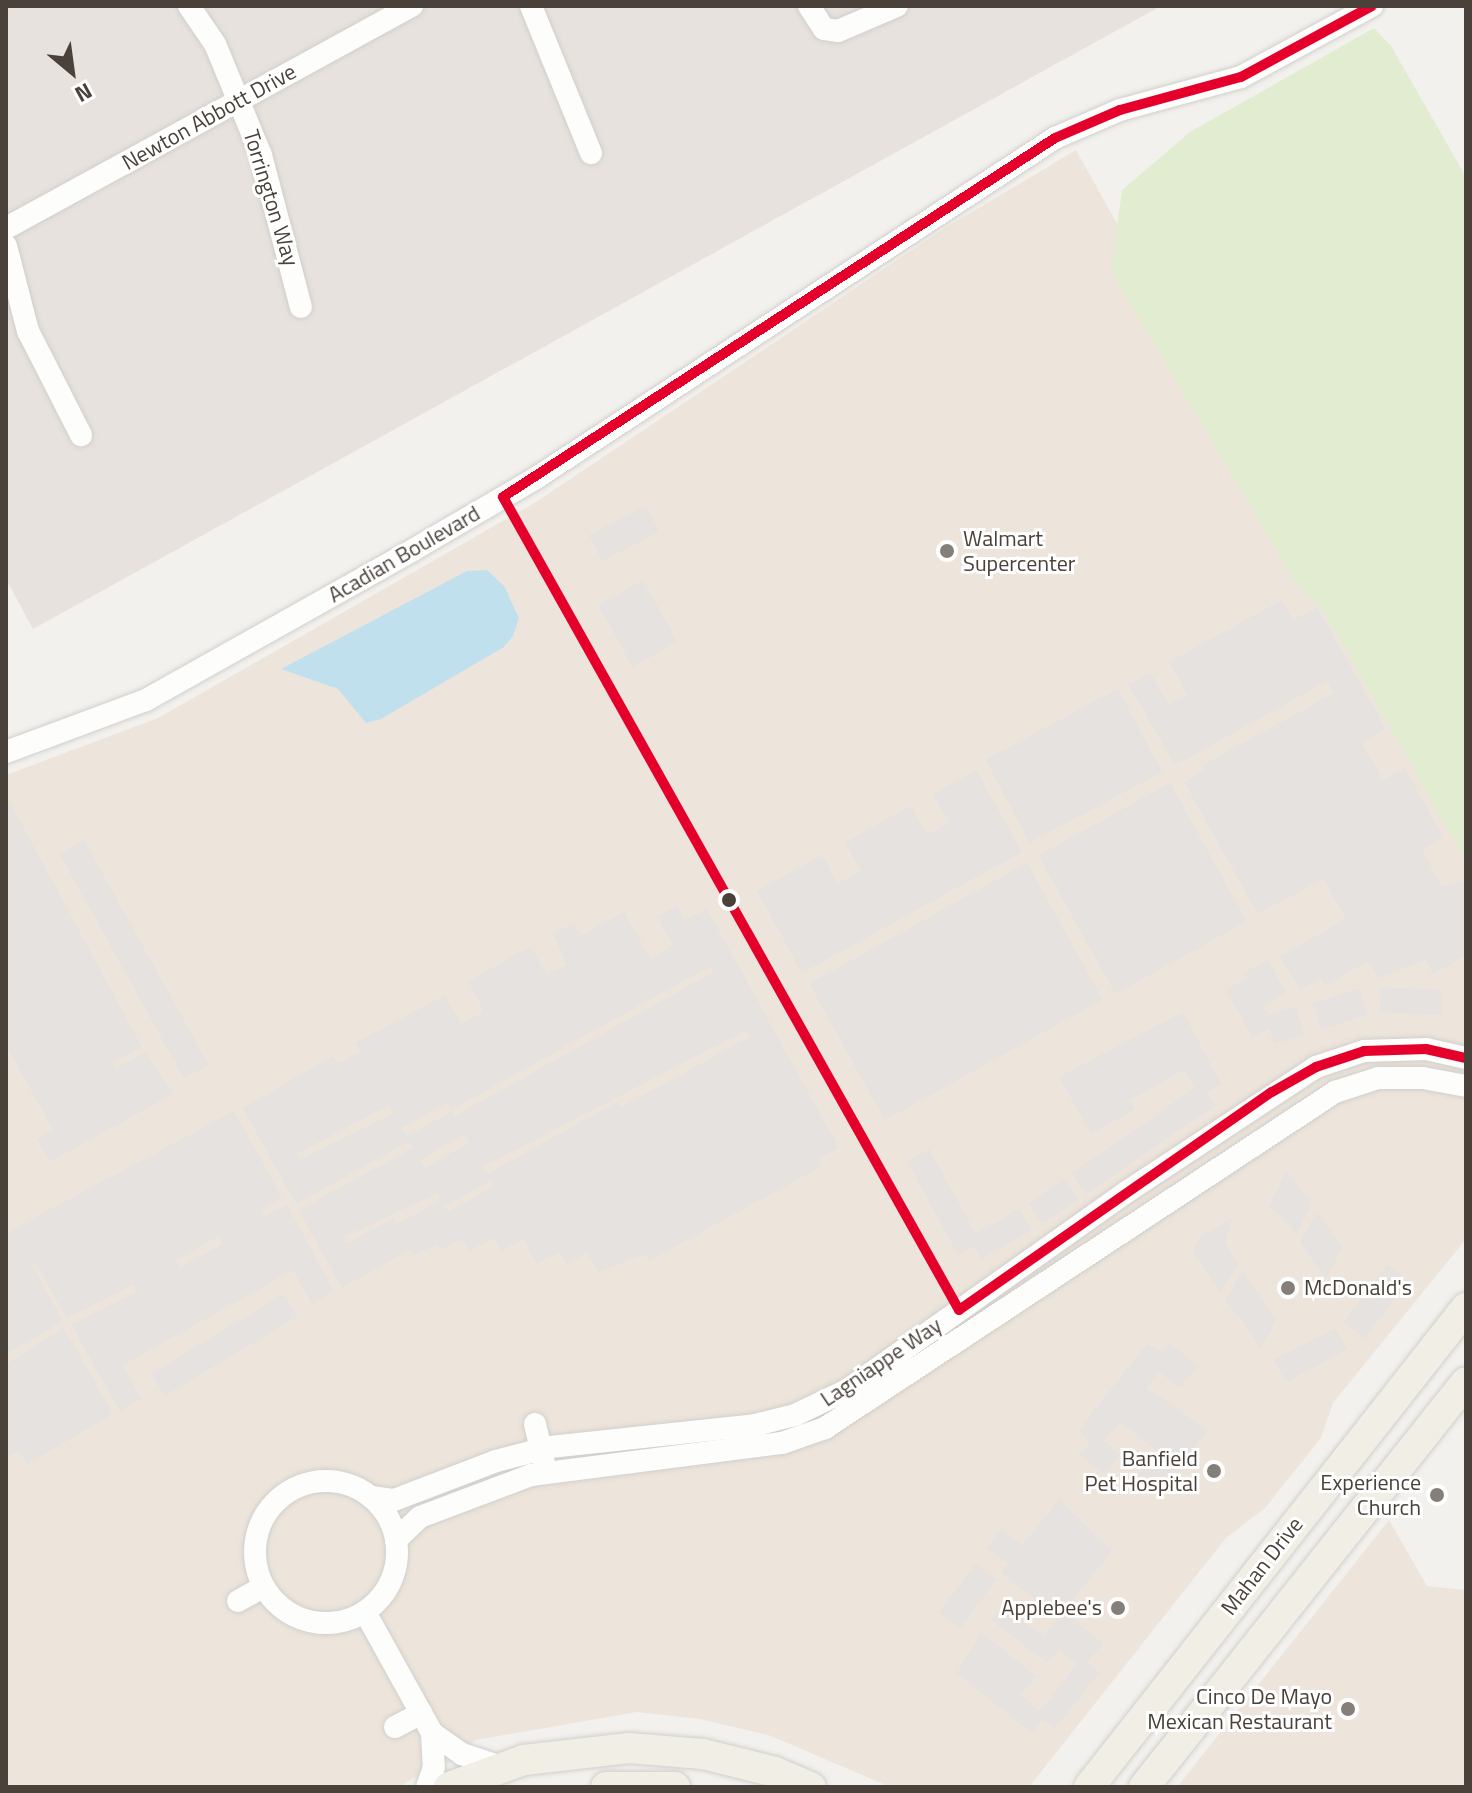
<!DOCTYPE html>
<html>
<head>
<meta charset="utf-8">
<style>
	body { margin:0 }
	#map { position:relative; width:1472px; height:1793px; overflow:hidden; background:#f3f1ee; font-family:"Titillium Web",sans-serif }
	div>[style] { position:absolute }
	[style*='--x'] { left:calc(var(--x)*1px); top:calc(var(--y)*1px); width:calc(var(--w)*1px); rotate:calc(var(--a)*1deg) }
	.residential>* { inset:0; background:#e7e2dd }
	.commercial>* { inset:0; background:#ede5db }
	.green>* { inset:0; background:#e2ecd0 }
	.parking>* { inset:0; background:#e5e2df; transform-origin:0 0 }
	.water>* { inset:0; background:#c1e0ee }
	.roads { filter:drop-shadow(0 0 2px #d1cfcc) drop-shadow(0 0 2px #d1cfcc) }
	.minor>* { height:22px; margin:-11px; padding:0 11px; transform-origin:11px; border-radius:11px; background:#fdfdfc }
	.minor>.ring { margin:-11px; padding:0; box-sizing:content-box; background:none; border:22px solid #fdfdfc; border-radius:50% }
	.major>* { height:30px; margin:-15px; padding:0 15px; transform-origin:15px; border-radius:15px; background:#f1eee6 }
	.bus-1>* { height:10px; margin:-5px; padding:0 5px; transform-origin:5px; border-radius:5px; background:#e4002b }
	.dots>* { width:22px; height:22px; translate:-50% -50%; box-sizing:border-box; border:4px solid #fff; border-radius:50% }
	span { translate:-50% -50%; white-space:nowrap; text-align:center; line-height:1.15; -webkit-text-stroke:6px #fff; paint-order:stroke }
	.street-label { font-size:22px; color:#4a423a }
	.poi-label { font-size:22px; color:#4a423a }
	.left { translate:0 -50%; text-align:left }
	.right { translate:-100% -50%; text-align:right }
	.frame { position:absolute; inset:0; border:8px solid #4a423a; pointer-events:none }
	.north { position:absolute; left:32px; top:32px; width:80px; height:80px; -webkit-text-stroke:6px #fff; paint-order:stroke; rotate:151deg; font-size:22px; font-weight:700; line-height:32px; text-align:center; color:#4a423a }
	.north::after { content:''; display:block; margin:auto; width:28px; height:36px; background:#4a423a; clip-path:polygon(50% 0,100% 100%,50% 72%,0 100%) }
</style>
</head>
<body>
<div id="map">
	<div class="residential">
		<div style="clip-path:polygon(6px 6px,1161px 6px,33px 629px,6px 579px)"></div>
	</div>
	<div class="commercial">
		<div style="clip-path:polygon(1076px 150px,1466px 850px,1466px 1239px,1333px 1403px,1321px 1438px,1265px 1508px,1226px 1538px,1029px 1787px,890px 1787px,771px 1736px,700px 1719px,637px 1712px,476px 1740px,399px 1787px,6px 1787px,6px 775px,158px 718px,536px 502px,945px 228px)"></div>
		<div style="clip-path:polygon(1389px 1520px,1427px 1586px,1466px 1590px,1466px 1787px,1177px 1787px)"></div>
	</div>
	<div class="green">
		<div style="clip-path:polygon(1374px 28px,1391px 46px,1466px 177px,1466px 861px,1326px 615px,1295px 582px,1111px 271px,1122px 190px,1190px 132px)"></div>
	</div>
	<div class="parking">
		<div style="left:646px;top:506px;width:29px;height:64px;rotate:63deg"></div>
		<div style="left:643px;top:580px;width:71px;height:51px;rotate:61deg"></div>
		<div style="clip-path:polygon(1282px 600px,1293px 620px,1317px 607px,1386px 729px,1362px 743px,1383px 780px,1405px 768px,1444px 838px,1422px 850px,1442px 887px,1466px 879px,1466px 955px,1433px 974px,1425px 960px,1378px 978px,1369px 961px,1325px 985px,1321px 978px,1300px 990px,1280px 956px,1346px 919px,1323px 879px,1258px 914px,1184px 782px,1205px 770px,1203px 765px,1334px 693px,1327px 681px,1175px 765px,1129px 685px,1150px 672px,1169px 705px,1188px 695px,1169px 662px)"></div>
		<div style="left:1118px;top:689px;width:94px;height:150px;rotate:62deg"></div>
		<div style="clip-path:polygon(976px 770px,1022px 852px,802px 973px,757px 891px,822px 855px,838px 883px,857px 873px,861px 871px,845px 842px,911px 806px,927px 835px,949px 822px,933px 794px)"></div>
		<div style="left:1170px;top:783px;width:158px;height:150px;rotate:61deg"></div>
		<div style="clip-path:polygon(6px 795px,142px 1047px,112px 1063px,116px 1069px,145px 1052px,173px 1094px,50px 1162px,37px 1139px,53px 1129px,6px 1046px)"></div>
		<div style="left:84px;top:840px;width:257px;height:28px;rotate:61deg"></div>
		<div style="left:1027px;top:863px;width:156px;height:249px;rotate:61deg"></div>
		<div style="clip-path:polygon(evenodd,677px 906px,685px 920px,707px 909px,839px 1148px,819px 1159px,822px 1166px,649px 1261px,645px 1254px,599px 1272px,587px 1253px,567px 1264px,560px 1252px,537px 1264px,523px 1239px,501px 1251px,494px 1238px,469px 1251px,462px 1239px,441px 1250px,437px 1244px,413px 1256px,410px 1250px,342px 1288px,299px 1210px,413px 1148px,409px 1141px,296px 1204px,243px 1108px,333px 1056px,338px 1064px,360px 1052px,356px 1043px,445px 995px,461px 1024px,484px 1012px,468px 981px,531px 946px,547px 975px,567px 965px,553px 934px,574px 923px,582px 935px,624px 912px,651px 959px,673px 946px,657px 916px,677px 906px,710px 966px,714px 972px,455px 1116px,452px 1111px,407px 1136px,402px 1128px,447px 1103px,451px 1110px,710px 966px,677px 906px,746px 1030px,750px 1037px,621px 1107px,617px 1102px,487px 1174px,483px 1167px,746px 1030px,677px 906px,389px 1105px,394px 1113px,301px 1159px,298px 1153px,389px 1105px,677px 906px,464px 1135px,469px 1143px,424px 1168px,420px 1160px,464px 1135px,677px 906px,490px 1181px,494px 1187px,448px 1212px,445px 1206px,490px 1181px,677px 906px,437px 1193px,441px 1200px,397px 1224px,393px 1218px,348px 1243px,344px 1237px,437px 1193px)"></div>
		<div style="clip-path:polygon(1268px 960px,1286px 993px,1263px 1006px,1269px 1015px,1295px 1007px,1305px 1034px,1274px 1044px,1269px 1029px,1253px 1038px,1226px 990px,1247px 978px,1244px 972px)"></div>
		<div style="left:1381px;top:987px;width:61px;height:25px;rotate:3deg"></div>
		<div style="left:1358px;top:988px;width:28px;height:48px;rotate:71deg"></div>
		<div style="clip-path:polygon(1183px 1012px,1221px 1084px,1206px 1092px,1216px 1105px,1086px 1194px,1072px 1173px,1195px 1088px,1184px 1070px,1130px 1100px,1135px 1109px,1091px 1134px,1059px 1077px)"></div>
		<div style="clip-path:polygon(evenodd,234px 1111px,282px 1197px,261px 1209px,264px 1217px,287px 1205px,334px 1291px,312px 1304px,293px 1270px,123px 1365px,141px 1399px,120px 1411px,71px 1324px,137px 1292px,133px 1285px,67px 1318px,35px 1262px,31px 1264px,63px 1321px,6px 1354px,6px 1233px,234px 1111px,219px 1236px,223px 1244px,180px 1268px,176px 1260px,219px 1236px)"></div>
		<div style="clip-path:polygon(929px 1149px,976px 1234px,1019px 1209px,1032px 1230px,981px 1259px,974px 1246px,958px 1255px,907px 1161px)"></div>
		<div style="clip-path:polygon(1286px 1172px,1312px 1202px,1296px 1235px,1283px 1217px,1268px 1208px)"></div>
		<div style="left:1064px;top:1179px;width:25px;height:43px;rotate:56deg"></div>
		<div style="clip-path:polygon(1317px 1212px,1342px 1247px,1326px 1280px,1300px 1242px)"></div>
		<div style="clip-path:polygon(1232px 1219px,1225px 1242px,1238px 1264px,1220px 1292px,1193px 1251px,1201px 1236px)"></div>
		<div style="left:1387px;top:1265px;width:26px;height:72px;rotate:37deg"></div>
		<div style="clip-path:polygon(1242px 1271px,1276px 1320px,1261px 1348px,1226px 1300px)"></div>
		<div style="left:284px;top:1294px;width:26px;height:155px;rotate:59deg"></div>
		<div style="clip-path:polygon(64px 1328px,113px 1414px,27px 1464px,19px 1450px,6px 1457px,6px 1364px)"></div>
		<div style="clip-path:polygon(1335px 1329px,1347px 1349px,1287px 1382px,1273px 1360px)"></div>
		<div style="clip-path:polygon(1170px 1343px,1198px 1366px,1179px 1387px,1159px 1372px,1147px 1388px,1208px 1430px,1157px 1494px,1135px 1478px,1157px 1450px,1120px 1422px,1104px 1441px,1120px 1455px,1104px 1474px,1080px 1455px,1090px 1442px,1078px 1431px,1147px 1344px,1162px 1352px)"></div>
		<div style="clip-path:polygon(1059px 1499px,1112px 1551px,1063px 1611px,1103px 1643px,1088px 1662px,1099px 1673px,1054px 1729px,1042px 1720px,1032px 1733px,957px 1673px,981px 1632px,1036px 1676px,1021px 1695px,1040px 1711px,1077px 1664px,1059px 1649px,1047px 1663px,991px 1620px,1003px 1604px,1044px 1637px,1058px 1618px,1001px 1572px,1008px 1563px,987px 1548px,1002px 1529px,1022px 1545px)"></div>
		<div style="left:975px;top:1564px;width:26px;height:60px;rotate:36deg"></div>
	</div>
	<div class="water">
		<div style="clip-path:polygon(487px 570px,504px 586px,519px 618px,513px 636px,504px 647px,381px 719px,366px 723px,338px 689px,281px 669px,467px 571px)"></div>
	</div>
	<div class="roads">
		<div class="minor">
			<div style="--x:189;--y:6;--w:46;--a:55.6"></div>
			<div style="--x:215;--y:44;--w:120;--a:67.5"></div>
			<div style="--x:261;--y:155;--w:157;--a:75.3"></div>
			<div style="--x:531;--y:6;--w:159;--a:67.8"></div>
			<div style="--x:809;--y:6;--w:27;--a:57"></div>
			<div style="--x:824;--y:29;--w:14;--a:8"></div>
			<div style="--x:838;--y:31;--w:64;--a:-23"></div>
			<div style="--x:6;--y:228;--w:463;--a:-28.7"></div>
			<div style="--x:6;--y:246;--w:88;--a:75.5"></div>
			<div style="--x:28;--y:331;--w:117;--a:63"></div>
			<div style="--x:6;--y:752;--w:149;--a:-20.4"></div>
			<div style="--x:146;--y:700;--w:306;--a:-29.3"></div>
			<div style="--x:413;--y:550;--w:143;--a:-30.3"></div>
			<div style="--x:536;--y:478;--w:620;--a:-33.23"></div>
			<div style="--x:1055;--y:138;--w:71;--a:-23.3"></div>
			<div style="--x:1120;--y:110;--w:125;--a:-15.3"></div>
			<div style="--x:1241;--y:77;--w:149;--a:-28.5"></div>
			<div style="--x:535;--y:1424;--w:39;--a:77"></div>
			<div class="ring" style="left:255px;top:1481px;width:120px;height:120px"></div>
			<div style="--x:372;--y:1497;--w:22;--a:8"></div>
			<div style="--x:394;--y:1500;--w:109;--a:-20.9"></div>
			<div style="--x:496;--y:1461;--w:56;--a:-14.5"></div>
			<div style="--x:550;--y:1447;--w:206;--a:-6.1"></div>
			<div style="--x:755;--y:1425;--w:41;--a:-14"></div>
			<div style="--x:795;--y:1415;--w:58;--a:-25.7"></div>
			<div style="--x:847;--y:1390;--w:341;--a:-35.3"></div>
			<div style="--x:1125;--y:1193;--w:229;--a:-33.4"></div>
			<div style="--x:1316;--y:1067;--w:51;--a:-18.4"></div>
			<div style="--x:1364;--y:1051;--w:62;--a:-1.8"></div>
			<div style="--x:1426;--y:1049;--w:41;--a:12.7"></div>
			<div style="--x:396;--y:1540;--w:33;--a:-44"></div>
			<div style="--x:420;--y:1517;--w:119;--a:-20.7"></div>
			<div style="--x:531;--y:1475;--w:253;--a:-7.3"></div>
			<div style="--x:782;--y:1443;--w:46;--a:-19.2"></div>
			<div style="--x:825;--y:1428;--w:611;--a:-33.38"></div>
			<div style="--x:1335;--y:1092;--w:45;--a:-18"></div>
			<div style="--x:1378;--y:1078;--w:45;--a:0"></div>
			<div style="--x:1423;--y:1078;--w:44;--a:10.5"></div>
			<div style="--x:238;--y:1601;--w:29;--a:-29"></div>
			<div style="--x:365;--y:1612;--w:138;--a:61"></div>
			<div style="--x:432;--y:1733;--w:34;--a:87"></div>
			<div style="--x:434;--y:1767;--w:21;--a:109"></div>
			<div style="--x:395;--y:1727;--w:30;--a:-28"></div>
			<div style="--x:432;--y:1733;--w:37;--a:35"></div>
			<div style="--x:462;--y:1754;--w:41;--a:18.4"></div>
		</div>
		<div class="major">
			<div style="--x:449;--y:1787;--w:80;--a:-19.8"></div>
			<div style="--x:524;--y:1760;--w:106;--a:-6.5"></div>
			<div style="--x:629;--y:1748;--w:74;--a:4.6"></div>
			<div style="--x:703;--y:1754;--w:74;--a:14"></div>
			<div style="--x:775;--y:1772;--w:39;--a:23"></div>
			<div style="--x:606;--y:1787;--w:69;--a:0"></div>
			<div style="--x:1089;--y:1787;--w:610;--a:-51.8"></div>
			<div style="--x:1144;--y:1787;--w:517;--a:-51.51"></div>
		</div>
	</div>
	<div class="bus-1">
		<div style="--x:503;--y:497;--w:658;--a:-33.04"></div>
		<div style="--x:1055;--y:138;--w:71;--a:-23.3"></div>
		<div style="--x:1120;--y:110;--w:125;--a:-15.3"></div>
		<div style="--x:1241;--y:77;--w:149;--a:-28.5"></div>
		<div style="--x:503;--y:497;--w:932;--a:60.71"></div>
		<div style="--x:959;--y:1310;--w:381;--a:-34.9"></div>
		<div style="--x:1272;--y:1092;--w:51;--a:-29.6"></div>
		<div style="--x:1316;--y:1067;--w:51;--a:-18.4"></div>
		<div style="--x:1364;--y:1051;--w:62;--a:-1.8"></div>
		<div style="--x:1426;--y:1049;--w:41;--a:12.7"></div>
	</div>
	<div class="dots">
		<div style="left:947px;top:551px;background:#857f79"></div>
		<div style="left:729px;top:900px;background:#4a423a"></div>
		<div style="left:1288px;top:1288px;background:#857f79"></div>
		<div style="left:1214px;top:1471px;background:#857f79"></div>
		<div style="left:1437px;top:1495px;background:#857f79"></div>
		<div style="left:1118px;top:1608px;background:#857f79"></div>
		<div style="left:1348px;top:1709px;background:#857f79"></div>
	</div>
	<div class="street-label">
		<span style="left:209px;top:117px;rotate:-29deg">Newton Abbott Drive</span>
		<span style="left:271px;top:198px;rotate:73deg">Torrington Way</span>
		<span style="left:404px;top:554px;rotate:-30deg">Acadian Boulevard</span>
		<span style="left:881px;top:1362px;rotate:-34deg">Lagniappe Way</span>
		<span style="left:1262px;top:1566px;rotate:-52deg">Mahan Drive</span>
	</div>
	<div class="poi-label">
		<span class="left" style="left:963px;top:551px">Walmart<br>Supercenter</span>
		<span class="left" style="left:1304px;top:1288px">McDonald's</span>
		<span class="right" style="left:1198px;top:1471px">Banfield<br>Pet Hospital</span>
		<span class="right" style="left:1421px;top:1495px">Experience<br>Church</span>
		<span class="right" style="left:1102px;top:1608px">Applebee's</span>
		<span class="right" style="left:1332px;top:1709px">Cinco De Mayo<br>Mexican Restaurant</span>
	</div>
	<div class="frame"></div>
	<div class="north">N</div>
</div>
</body>
</html>
